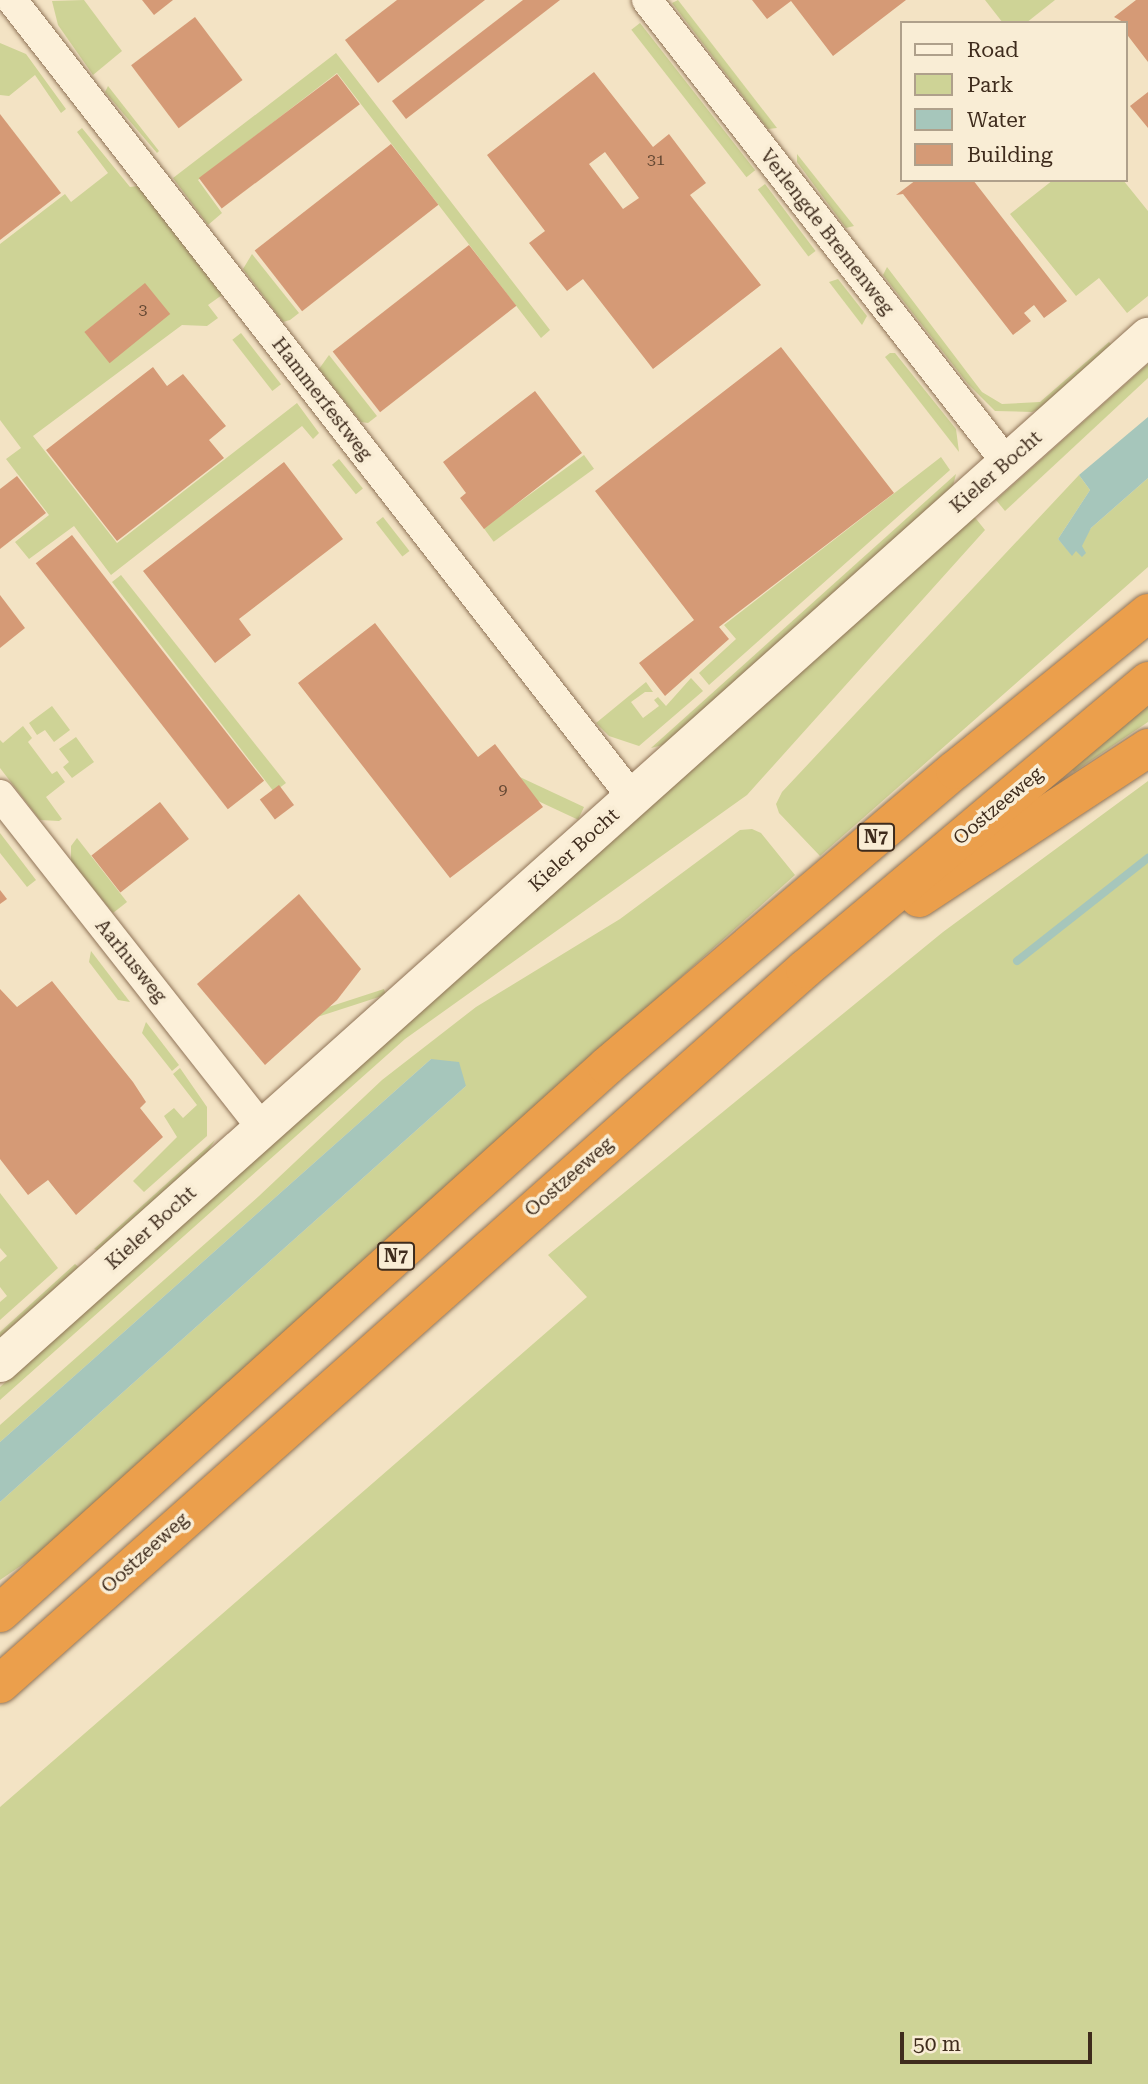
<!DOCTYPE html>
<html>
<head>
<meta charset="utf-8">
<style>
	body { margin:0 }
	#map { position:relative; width:1148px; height:2084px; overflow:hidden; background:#f3e3c4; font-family:"Roboto Serif",serif }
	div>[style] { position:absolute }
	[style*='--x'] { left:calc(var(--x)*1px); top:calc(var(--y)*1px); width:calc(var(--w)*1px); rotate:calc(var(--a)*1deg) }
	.green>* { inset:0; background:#ced396; transform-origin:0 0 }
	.water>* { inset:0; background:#a6c6bb }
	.stream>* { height:8px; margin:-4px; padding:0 4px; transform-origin:4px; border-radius:4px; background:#a6c6bb }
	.building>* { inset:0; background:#d59a76; transform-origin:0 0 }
	.roads { filter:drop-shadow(0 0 2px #907458) drop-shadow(0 0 2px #907458) }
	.street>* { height:30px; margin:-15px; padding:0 15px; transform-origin:15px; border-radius:15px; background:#fcf0d9 }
	.secondary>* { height:38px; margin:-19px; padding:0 19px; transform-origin:19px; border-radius:19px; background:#fcf0d9 }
	.highway>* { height:38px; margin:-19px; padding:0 19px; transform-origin:19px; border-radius:19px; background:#eb9f4c }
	span { translate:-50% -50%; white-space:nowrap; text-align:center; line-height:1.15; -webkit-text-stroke:7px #f9edd5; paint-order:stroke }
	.number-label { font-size:16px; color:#644833 }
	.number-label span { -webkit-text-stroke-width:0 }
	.shield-label span { padding:2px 5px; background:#f9edd5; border:2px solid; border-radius:5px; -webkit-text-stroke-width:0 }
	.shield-label { font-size:18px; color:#3f2c1d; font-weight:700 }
	.street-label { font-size:19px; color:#3f2c1d }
	.legend { position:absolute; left:900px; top:21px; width:228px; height:161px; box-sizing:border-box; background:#f9edd5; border:2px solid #afa08b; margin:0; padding:9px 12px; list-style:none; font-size:21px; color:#3f2c1d }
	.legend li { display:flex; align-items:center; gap:14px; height:35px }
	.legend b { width:35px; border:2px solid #afa08b }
	.scale { position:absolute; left:900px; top:2032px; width:192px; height:32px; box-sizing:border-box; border:4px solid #3f2c1d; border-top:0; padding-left:9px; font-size:21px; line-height:24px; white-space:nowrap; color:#3f2c1d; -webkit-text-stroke:5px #f9edd5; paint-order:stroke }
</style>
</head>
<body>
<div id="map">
	<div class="green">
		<div style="clip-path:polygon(84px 0,122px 51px,93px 75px,58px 25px,52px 1px)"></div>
		<div style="clip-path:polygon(678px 0,777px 128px,768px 129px,672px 3px)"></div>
		<div style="clip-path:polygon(985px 0,1055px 0,1026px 23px,1003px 23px)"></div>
		<div style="left:640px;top:23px;width:187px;height:11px;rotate:52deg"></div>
		<div style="clip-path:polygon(0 43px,26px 54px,66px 109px,61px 113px,35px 75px,9px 96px,0 95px)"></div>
		<div style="clip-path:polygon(336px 53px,550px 330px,541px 338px,337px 73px,198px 180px,222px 213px,208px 225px,173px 178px)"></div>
		<div style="clip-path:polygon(108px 86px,159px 151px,157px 153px,105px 92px)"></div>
		<div style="clip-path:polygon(82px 128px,130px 187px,138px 186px,222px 295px,208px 305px,218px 318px,207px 326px,182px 325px,33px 436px,117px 543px,297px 403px,319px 433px,313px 439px,302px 426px,111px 575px,74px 526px,29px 559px,15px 542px,49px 515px,6px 459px,21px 448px,0 420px,0 244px,65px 194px,71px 202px,108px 173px,77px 132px)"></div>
		<div style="clip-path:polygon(797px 154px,854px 226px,846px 228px,797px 162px)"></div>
		<div style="clip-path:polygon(1053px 180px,1123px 180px,1148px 211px,1148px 296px,1127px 313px,1099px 278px,1076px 296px,1010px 214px)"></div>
		<div style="left:765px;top:184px;width:84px;height:9px;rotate:53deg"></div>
		<div style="clip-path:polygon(252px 254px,299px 313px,290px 320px,283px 322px,243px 269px)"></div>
		<div style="clip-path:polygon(887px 267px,982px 392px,1002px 404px,1040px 402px,1109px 342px,1112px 345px,1047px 406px,1032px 412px,995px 411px,968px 384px,883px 275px)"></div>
		<div style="clip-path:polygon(838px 279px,867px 316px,862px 325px,829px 282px)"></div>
		<div style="left:241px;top:333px;width:65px;height:11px;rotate:52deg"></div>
		<div style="clip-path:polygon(890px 353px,895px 353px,956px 429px,959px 452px,885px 357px)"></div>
		<div style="clip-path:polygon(329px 355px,377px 416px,368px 423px,361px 422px,319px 369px)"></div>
		<div style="clip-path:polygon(1148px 364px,1148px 378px,1005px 511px,996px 500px)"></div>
		<div style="left:584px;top:455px;width:17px;height:124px;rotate:54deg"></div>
		<div style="clip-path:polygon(941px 457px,950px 470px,709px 685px,699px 673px,736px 639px,724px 625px)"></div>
		<div style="left:339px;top:459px;width:38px;height:9px;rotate:51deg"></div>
		<div style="clip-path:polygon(956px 474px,952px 490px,667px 744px,651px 748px)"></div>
		<div style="clip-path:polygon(1079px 475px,1090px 490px,1058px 539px,1072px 555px,1091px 528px,1148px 478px,1148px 567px,820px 856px,779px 813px,776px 804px,782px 792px)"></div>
		<div style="clip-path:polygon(973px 515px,985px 530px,747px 795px,405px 1039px,0 1400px,0 1387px)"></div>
		<div style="left:383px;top:517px;width:43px;height:9px;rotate:52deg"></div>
		<div style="clip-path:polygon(121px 575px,286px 783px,274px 792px,112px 582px)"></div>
		<div style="clip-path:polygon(691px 678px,703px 691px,639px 746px,609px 736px,596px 723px,646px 682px,653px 692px,645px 692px,631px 702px,643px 718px,659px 706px,654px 700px,658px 697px,666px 706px)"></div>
		<div style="clip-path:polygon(1148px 702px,1148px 722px,1074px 772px,1070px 767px)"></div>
		<div style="clip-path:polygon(52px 706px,70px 730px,54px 742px,45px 730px,37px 735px,29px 723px)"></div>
		<div style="clip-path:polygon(23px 726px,32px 738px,28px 742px,52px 774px,57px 771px,65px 782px,46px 797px,62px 819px,59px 821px,40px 820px,0 768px,0 740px,3px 743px)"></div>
		<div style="clip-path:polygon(76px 737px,94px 762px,72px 778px,63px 767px,69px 762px,59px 749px)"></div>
		<div style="clip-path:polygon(1148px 781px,1148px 2084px,0 2084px,0 1807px,587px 1297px,548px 1255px,943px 932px)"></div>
		<div style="left:584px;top:807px;width:14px;height:248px;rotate:115deg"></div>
		<div style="clip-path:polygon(752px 829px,761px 833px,795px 875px,38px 1554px,0 1580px,0 1502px,466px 1086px,431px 1059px,0 1442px,0 1425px,259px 1196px,382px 1080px,476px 1007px,620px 919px,740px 830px)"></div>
		<div style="clip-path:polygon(0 833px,36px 880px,27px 887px,0 853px)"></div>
		<div style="clip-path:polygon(77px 838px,127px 902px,113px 913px,71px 861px,71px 846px)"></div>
		<div style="clip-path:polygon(91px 951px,130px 1002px,118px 1000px,89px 962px)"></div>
		<div style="left:384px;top:989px;width:6px;height:135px;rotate:72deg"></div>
		<div style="clip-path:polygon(146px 1022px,179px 1065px,172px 1071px,142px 1033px)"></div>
		<div style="clip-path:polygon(180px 1068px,207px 1107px,207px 1136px,144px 1192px,133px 1181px,177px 1137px,164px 1116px,174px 1108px,183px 1118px,197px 1105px,173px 1074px)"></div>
		<div style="clip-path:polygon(215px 1140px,203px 1159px,99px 1251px,94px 1249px)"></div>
		<div style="clip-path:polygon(0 1193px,58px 1268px,0 1320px,0 1302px,7px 1296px,0 1287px,0 1262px,7px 1256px,0 1248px)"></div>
		<div style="clip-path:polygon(75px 1264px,82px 1270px,0 1343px,0 1332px)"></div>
	</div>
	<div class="water">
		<div style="clip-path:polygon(1148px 417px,1148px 478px,1091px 528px,1082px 546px,1086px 553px,1082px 557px,1076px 551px,1072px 556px,1058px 539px,1090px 490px,1079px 475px)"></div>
		<div style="clip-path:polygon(431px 1059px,459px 1062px,466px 1086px,0 1502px,0 1442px)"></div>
	</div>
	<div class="stream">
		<div style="--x:1017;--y:961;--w:167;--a:-38.2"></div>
	</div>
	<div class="building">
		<div style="clip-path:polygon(142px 0,173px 0,154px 15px)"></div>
		<div style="clip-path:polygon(397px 0,485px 0,378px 83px,345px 40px)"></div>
		<div style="clip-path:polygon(523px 0,560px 0,406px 119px,392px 101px)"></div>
		<div style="clip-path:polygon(752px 0,906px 0,833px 56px,791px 1px,767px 19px)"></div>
		<div style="clip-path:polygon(1136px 0,1148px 0,1148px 62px,1125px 32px,1125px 23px,1114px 17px)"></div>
		<div style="left:195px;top:17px;width:79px;height:80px;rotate:53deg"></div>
		<div style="clip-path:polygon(evenodd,594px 72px,653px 147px,669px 134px,706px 183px,690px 195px,761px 285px,653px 369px,583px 279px,567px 291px,529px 243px,545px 231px,487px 155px,594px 72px,605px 152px,639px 198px,623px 209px,589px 164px,605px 152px)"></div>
		<div style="left:337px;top:74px;width:38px;height:173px;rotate:53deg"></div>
		<div style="clip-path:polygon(1148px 92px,1148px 128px,1130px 106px)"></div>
		<div style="clip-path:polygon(0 114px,61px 193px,0 240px)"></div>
		<div style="left:391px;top:144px;width:77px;height:173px;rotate:52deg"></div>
		<div style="clip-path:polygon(916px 180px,973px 180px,1067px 301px,1044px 318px,1034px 305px,1024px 313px,1031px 321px,1013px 335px,903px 194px,896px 195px)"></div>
		<div style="left:469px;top:245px;width:77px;height:173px;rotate:52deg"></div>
		<div style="left:145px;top:283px;width:40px;height:78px;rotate:51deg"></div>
		<div style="clip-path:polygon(781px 347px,894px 493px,719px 627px,729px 639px,665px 696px,639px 663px,694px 620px,595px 491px)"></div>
		<div style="clip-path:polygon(153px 367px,167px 386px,183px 374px,226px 426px,209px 440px,224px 458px,117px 541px,46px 450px)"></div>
		<div style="clip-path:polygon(535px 391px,582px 453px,484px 529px,460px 498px,466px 493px,443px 462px)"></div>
		<div style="clip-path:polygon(284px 462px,343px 539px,239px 619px,251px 635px,215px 663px,143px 571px)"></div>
		<div style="clip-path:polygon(17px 476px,46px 513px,0 549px,0 489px)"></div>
		<div style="left:72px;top:535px;width:312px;height:46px;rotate:52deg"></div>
		<div style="clip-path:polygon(0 595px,25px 628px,0 648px)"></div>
		<div style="clip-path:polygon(375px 623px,478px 757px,495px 744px,543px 807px,450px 878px,298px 683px)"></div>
		<div style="left:279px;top:785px;width:25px;height:24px;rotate:53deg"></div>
		<div style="left:160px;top:802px;width:47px;height:87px;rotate:52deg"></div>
		<div style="clip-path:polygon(0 890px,7px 899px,0 904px)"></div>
		<div style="clip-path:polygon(299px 894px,361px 969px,337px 1000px,265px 1065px,197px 984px)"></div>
		<div style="clip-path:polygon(52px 981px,133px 1082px,146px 1102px,140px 1108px,163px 1137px,76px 1215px,48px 1180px,28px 1195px,0 1159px,0 989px,17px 1007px)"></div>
	</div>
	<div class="roads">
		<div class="street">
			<div style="--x:12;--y:0;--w:1010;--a:52.12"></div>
			<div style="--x:647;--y:0;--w:586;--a:52.13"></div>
			<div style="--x:0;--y:795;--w:424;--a:51.8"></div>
		</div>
		<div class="secondary">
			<div style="--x:0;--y:1363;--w:1540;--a:-41.79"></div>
		</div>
		<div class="highway">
			<div style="--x:919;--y:898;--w:274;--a:-33.2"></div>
			<div style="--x:0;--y:1613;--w:817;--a:-42.02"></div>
			<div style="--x:607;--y:1066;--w:457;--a:-40.4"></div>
			<div style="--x:955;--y:770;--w:249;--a:-39.1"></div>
			<div style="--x:0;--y:1684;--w:1077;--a:-41.61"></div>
			<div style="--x:805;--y:969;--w:448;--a:-40"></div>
		</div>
	</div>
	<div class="number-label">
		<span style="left:656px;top:160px">31</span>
		<span style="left:143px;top:310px">3</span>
		<span style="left:503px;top:790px">9</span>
	</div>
	<div class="shield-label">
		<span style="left:876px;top:837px">N7</span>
		<span style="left:396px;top:1256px">N7</span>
	</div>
	<div class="street-label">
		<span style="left:827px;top:232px;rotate:52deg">Verlengde Bremenweg</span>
		<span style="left:322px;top:399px;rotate:52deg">Hammerfestweg</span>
		<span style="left:996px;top:472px;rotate:-41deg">Kieler Bocht</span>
		<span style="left:998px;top:806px;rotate:-40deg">Oostzeeweg</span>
		<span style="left:574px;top:850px;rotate:-42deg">Kieler Bocht</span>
		<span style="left:131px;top:961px;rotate:51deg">Aarhusweg</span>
		<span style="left:569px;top:1177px;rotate:-41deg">Oostzeeweg</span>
		<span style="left:151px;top:1228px;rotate:-42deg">Kieler Bocht</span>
		<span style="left:145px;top:1553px;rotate:-42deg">Oostzeeweg</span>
	</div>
	<ul class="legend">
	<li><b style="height:9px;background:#fcf0d9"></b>Road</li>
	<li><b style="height:19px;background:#ced396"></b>Park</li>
	<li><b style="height:19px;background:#a6c6bb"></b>Water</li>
	<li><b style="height:19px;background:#d59a76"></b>Building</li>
	</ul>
	<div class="scale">50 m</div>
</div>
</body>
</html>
